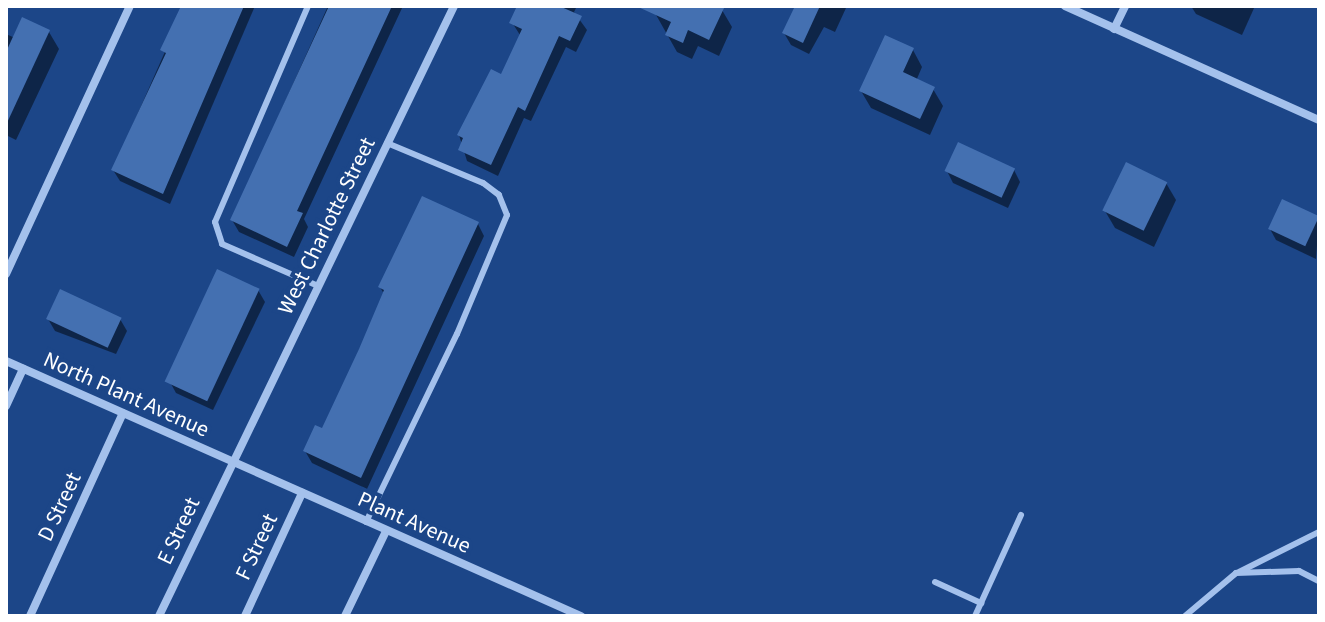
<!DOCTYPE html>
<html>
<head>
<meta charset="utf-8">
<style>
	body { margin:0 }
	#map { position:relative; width:1325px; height:622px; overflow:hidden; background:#1c4688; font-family:"Source Sans 3",sans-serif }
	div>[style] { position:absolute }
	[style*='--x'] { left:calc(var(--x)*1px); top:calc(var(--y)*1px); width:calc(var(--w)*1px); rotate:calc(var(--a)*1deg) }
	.shadow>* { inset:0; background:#0007 }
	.building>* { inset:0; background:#4470b1; transform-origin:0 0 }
	.lane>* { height:6px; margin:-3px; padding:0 3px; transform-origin:3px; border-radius:3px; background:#a4c1ec }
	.street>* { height:8px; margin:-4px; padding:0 4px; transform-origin:4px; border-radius:4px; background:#a4c1ec }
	span { translate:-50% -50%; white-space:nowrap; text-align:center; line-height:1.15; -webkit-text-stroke:8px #1c4688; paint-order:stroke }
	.street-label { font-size:22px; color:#fff }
	.frame { position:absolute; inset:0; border:8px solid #fff; pointer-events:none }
</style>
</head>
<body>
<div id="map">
	<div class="shadow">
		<div style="clip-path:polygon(185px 6px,255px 6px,170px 204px,120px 181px,113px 170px)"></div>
		<div style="clip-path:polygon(328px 6px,403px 6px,304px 219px,308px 227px,294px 257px,239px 232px,232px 220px)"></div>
		<div style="clip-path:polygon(521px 6px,577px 6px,574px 12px,587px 30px,576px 52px,566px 47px,531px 121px,524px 118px,498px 176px,467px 161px,459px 135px,502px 77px,520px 35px,513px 24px)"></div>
		<div style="clip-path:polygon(651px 6px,722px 10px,732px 27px,719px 56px,698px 46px,692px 59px,677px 52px)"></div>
		<div style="clip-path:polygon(797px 6px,845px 6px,846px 8px,835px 32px,824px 27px,809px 54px,791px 45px,784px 33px)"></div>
		<div style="clip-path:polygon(1191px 6px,1255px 6px,1242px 35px,1196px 14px)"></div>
		<div style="clip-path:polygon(49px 32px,59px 49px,16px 140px,6px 135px,6px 34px,15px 38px)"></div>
		<div style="clip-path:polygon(913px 50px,922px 67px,916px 81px,933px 89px,943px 106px,930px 135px,871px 108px,861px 91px)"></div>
		<div style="clip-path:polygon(1014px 170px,1020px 182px,1008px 208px,953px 183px,947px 171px)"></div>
		<div style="clip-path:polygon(1166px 183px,1176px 200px,1154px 247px,1115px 228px,1105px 211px)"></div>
		<div style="clip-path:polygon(1283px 201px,1319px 218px,1316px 259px,1276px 240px,1270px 229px)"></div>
		<div style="clip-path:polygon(478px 224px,484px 236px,367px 489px,312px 463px,305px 451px,323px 431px,384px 294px,380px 287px)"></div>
		<div style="clip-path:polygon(258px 290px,265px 302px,213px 410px,176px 393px,170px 382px)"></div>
		<div style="clip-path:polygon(48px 319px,120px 319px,127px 331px,116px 354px,55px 331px)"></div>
	</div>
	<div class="building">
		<div style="clip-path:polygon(181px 6px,244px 6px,163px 194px,111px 170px,166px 53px,160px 50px)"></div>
		<div style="clip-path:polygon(329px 6px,392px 6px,297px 211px,303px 213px,287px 247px,230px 220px)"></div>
		<div style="clip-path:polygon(517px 6px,559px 6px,582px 16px,570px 41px,559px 36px,525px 111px,518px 107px,491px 165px,458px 150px,463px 138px,457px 135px,491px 69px,501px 74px,522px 29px,509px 23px)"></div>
		<div style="clip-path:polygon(636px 6px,725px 6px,709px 40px,688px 30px,683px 43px,665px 35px,671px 22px)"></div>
		<div style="clip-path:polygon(795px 6px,820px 6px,803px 43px,782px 33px)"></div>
		<div style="clip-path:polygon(22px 17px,50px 30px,6px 125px,6px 52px)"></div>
		<div style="clip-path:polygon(885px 35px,914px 48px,903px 72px,935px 87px,920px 119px,859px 91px)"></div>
		<div style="left:958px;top:142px;width:63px;height:32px;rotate:25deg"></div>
		<div style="left:1126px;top:162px;width:46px;height:54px;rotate:26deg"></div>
		<div style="clip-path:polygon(422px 196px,479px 222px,361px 478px,303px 451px,315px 425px,322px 428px,359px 349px,384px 290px,378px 287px)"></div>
		<div style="left:1282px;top:199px;width:41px;height:33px;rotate:25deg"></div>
		<div style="left:217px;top:269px;width:47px;height:124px;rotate:25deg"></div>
		<div style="left:60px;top:289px;width:68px;height:33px;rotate:25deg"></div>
	</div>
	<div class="lane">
		<div style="--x:308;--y:6;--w:235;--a:113.3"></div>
		<div style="--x:215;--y:222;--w:23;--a:72"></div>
		<div style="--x:222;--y:244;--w:105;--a:23.6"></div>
		<div style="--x:366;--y:522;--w:209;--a:-64.2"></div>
		<div style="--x:457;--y:334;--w:129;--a:-67.2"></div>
		<div style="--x:507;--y:215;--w:22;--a:-112"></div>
		<div style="--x:499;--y:195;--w:20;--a:-143"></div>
		<div style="--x:483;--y:183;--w:104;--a:-157.4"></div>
		<div style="--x:1239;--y:572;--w:89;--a:-26.6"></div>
		<div style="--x:935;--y:582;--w:51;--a:24.5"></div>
		<div style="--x:975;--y:616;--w:111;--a:-65.5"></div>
		<div style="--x:1185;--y:616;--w:67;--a:-40.1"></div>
		<div style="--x:1236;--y:573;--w:63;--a:-1.8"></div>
		<div style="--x:1299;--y:571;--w:22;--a:27"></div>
	</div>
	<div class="street">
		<div style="--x:1065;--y:6;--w:278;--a:24.2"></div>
		<div style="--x:1114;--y:29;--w:25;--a:-64"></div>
		<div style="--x:6;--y:274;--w:295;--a:-65.2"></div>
		<div style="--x:6;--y:361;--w:629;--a:23.92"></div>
		<div style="--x:6;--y:406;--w:41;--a:-65.3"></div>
		<div style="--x:30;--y:616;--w:223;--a:-65.4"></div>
		<div style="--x:159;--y:616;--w:678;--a:-64.19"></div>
		<div style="--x:245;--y:616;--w:136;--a:-65.1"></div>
		<div style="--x:345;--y:616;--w:94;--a:-64.2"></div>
	</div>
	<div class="street-label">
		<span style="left:327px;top:226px;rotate:-64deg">West Charlotte Street</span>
		<span style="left:126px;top:395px;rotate:24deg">North Plant Avenue</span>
		<span style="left:60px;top:507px;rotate:-65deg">D Street</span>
		<span style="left:414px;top:523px;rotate:24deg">Plant Avenue</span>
		<span style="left:179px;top:531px;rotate:-65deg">E Street</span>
		<span style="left:257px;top:547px;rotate:-65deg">F Street</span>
	</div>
	<div class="frame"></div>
</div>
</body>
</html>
